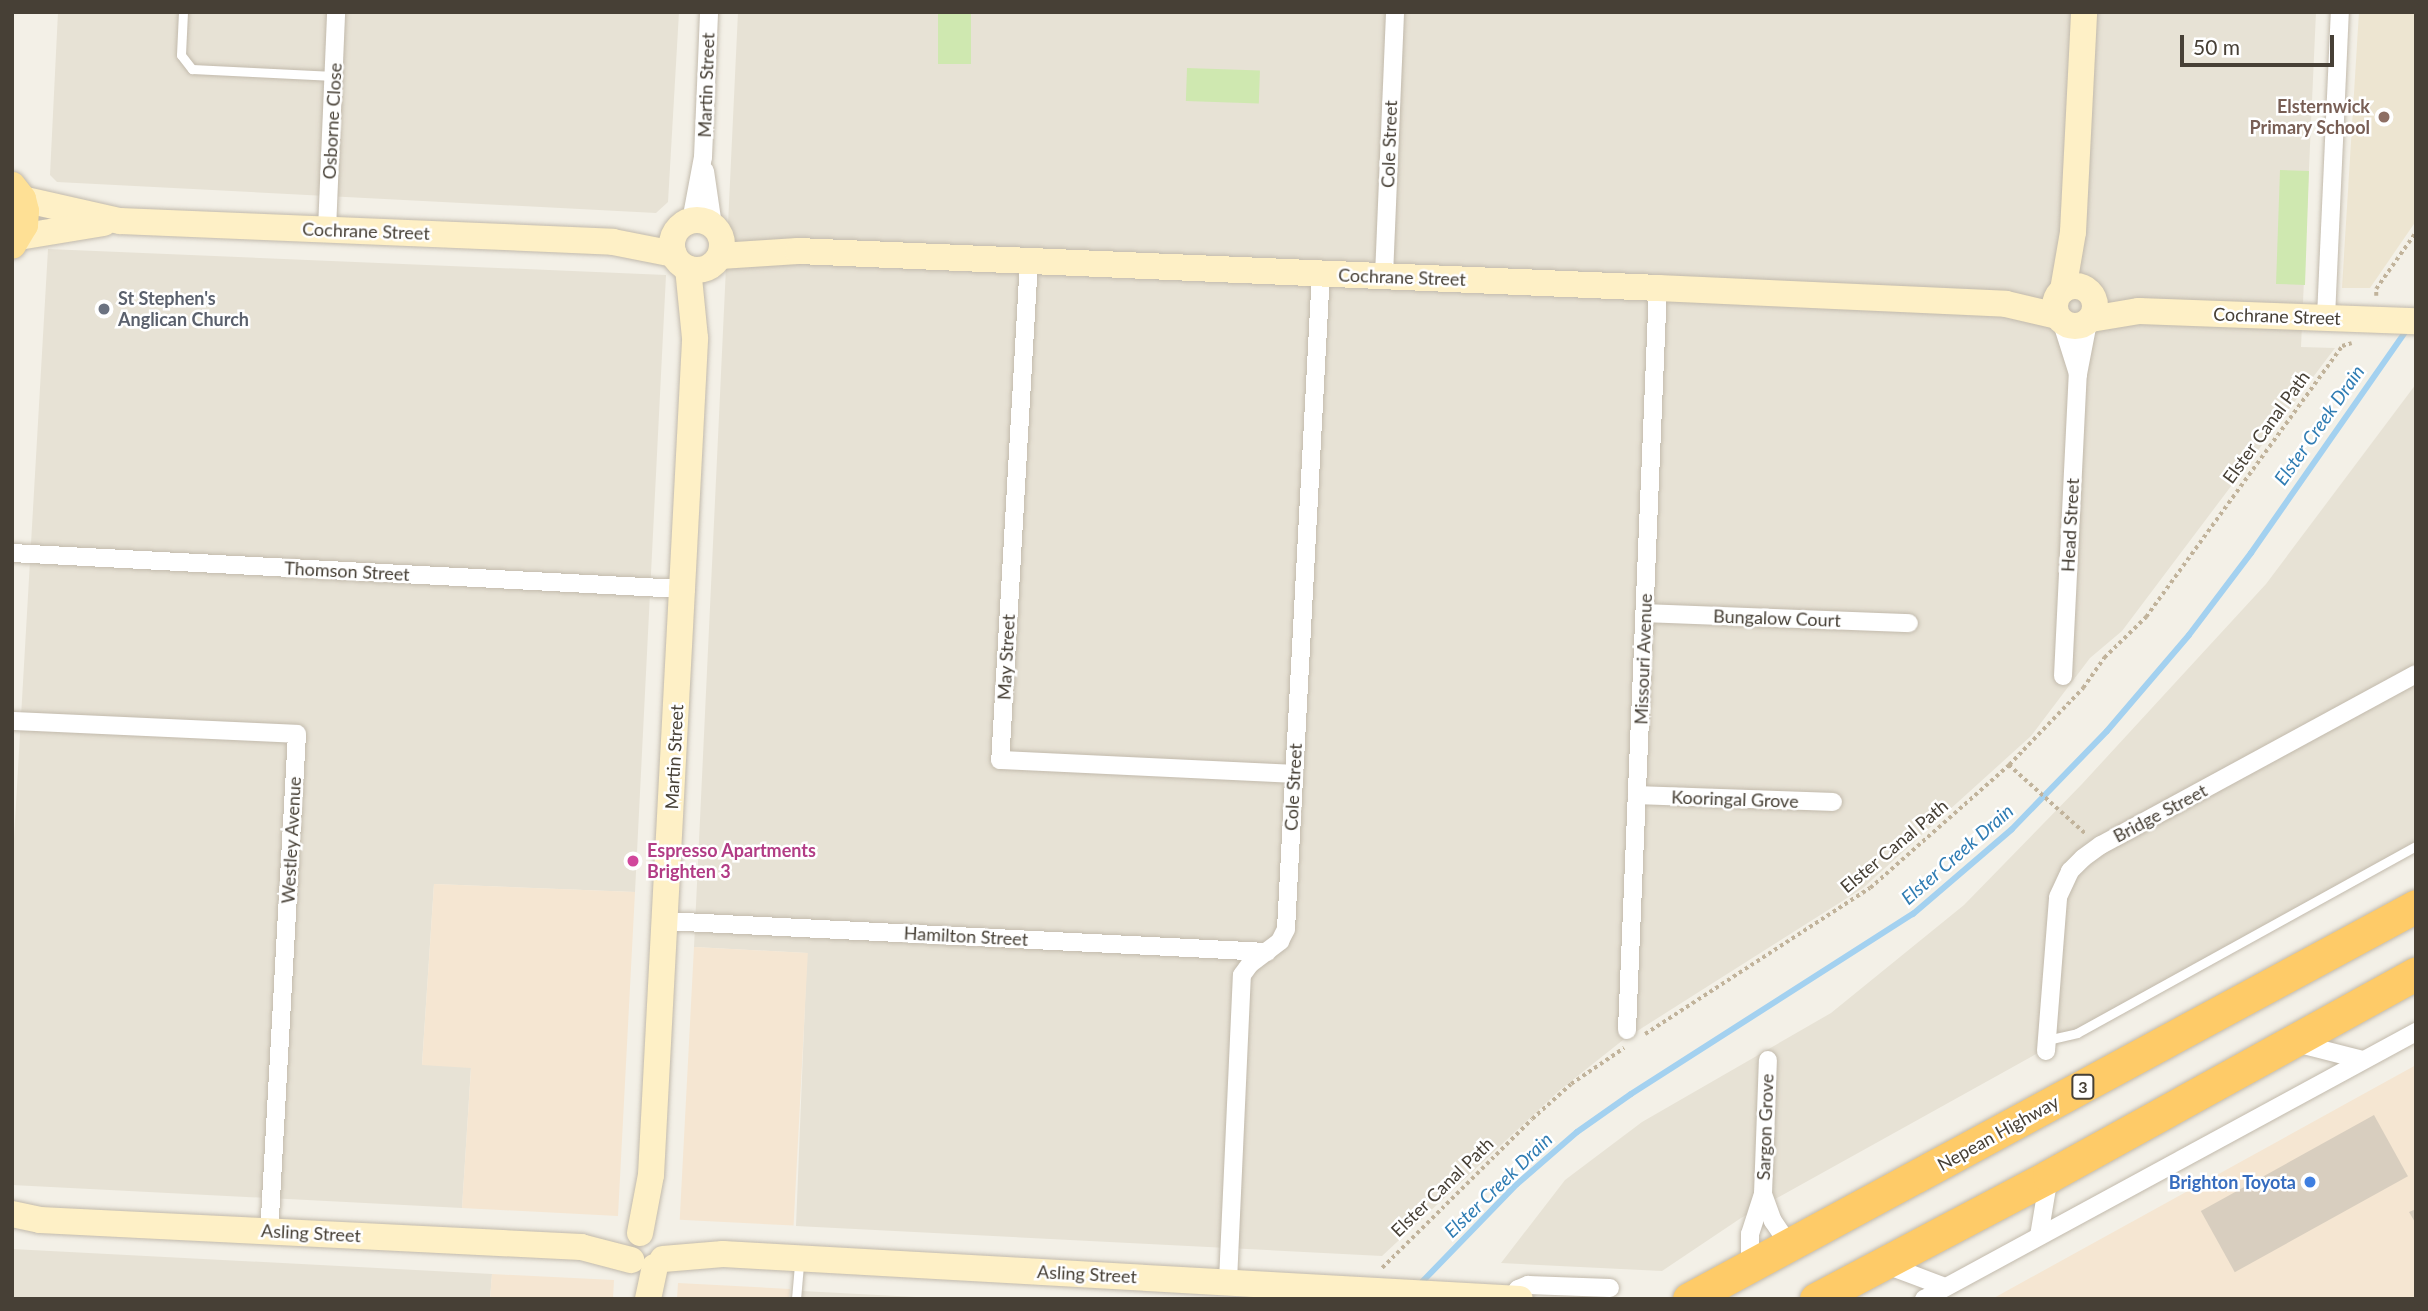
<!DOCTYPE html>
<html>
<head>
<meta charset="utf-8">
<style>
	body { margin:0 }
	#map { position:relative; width:2428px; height:1311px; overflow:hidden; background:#f3f0e7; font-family:Lato,sans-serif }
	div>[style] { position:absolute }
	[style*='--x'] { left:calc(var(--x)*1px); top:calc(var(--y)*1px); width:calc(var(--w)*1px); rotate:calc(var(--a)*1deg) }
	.residential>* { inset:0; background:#e7e2d5 }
	.commercial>* { inset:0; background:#f5e6d2; transform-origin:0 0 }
	.education>* { inset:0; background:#ede5d1 }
	.green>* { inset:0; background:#cfe8b0; transform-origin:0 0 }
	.stream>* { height:6px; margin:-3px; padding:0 3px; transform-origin:3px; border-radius:3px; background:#a3d1f0 }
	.building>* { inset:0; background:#d8cebf; transform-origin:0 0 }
	.path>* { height:3.5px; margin-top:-1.75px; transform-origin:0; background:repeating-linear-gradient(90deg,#c1b39b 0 3.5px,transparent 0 7px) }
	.roads { filter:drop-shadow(0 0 2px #c2baac) drop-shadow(0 0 2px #c2baac) }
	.lane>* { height:9px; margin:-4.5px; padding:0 4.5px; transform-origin:4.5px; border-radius:4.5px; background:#fff }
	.street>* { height:18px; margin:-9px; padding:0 9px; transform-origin:9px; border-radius:9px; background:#fff }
	.secondary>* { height:26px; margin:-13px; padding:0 13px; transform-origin:13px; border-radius:13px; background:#fef0c6 }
	.secondary>.ring { margin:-13px; padding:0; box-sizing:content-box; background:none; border:26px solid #fef0c6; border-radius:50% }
	.primary>* { height:28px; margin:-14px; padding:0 14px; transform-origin:14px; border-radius:14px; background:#fee095 }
	.highway>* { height:33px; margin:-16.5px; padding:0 16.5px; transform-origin:16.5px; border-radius:16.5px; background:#fecb68 }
	.dots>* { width:19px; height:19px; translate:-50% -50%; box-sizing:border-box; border:4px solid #fff; border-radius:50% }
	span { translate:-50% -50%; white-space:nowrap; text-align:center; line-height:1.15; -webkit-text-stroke:5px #fff; paint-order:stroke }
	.shield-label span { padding:2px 5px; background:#fff; border:2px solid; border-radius:5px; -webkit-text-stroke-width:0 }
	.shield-label { font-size:16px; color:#474036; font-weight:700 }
	.street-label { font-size:18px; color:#474036 }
	.education-label { font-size:18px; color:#785e54; font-weight:700 }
	.right { translate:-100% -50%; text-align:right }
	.worship-label { font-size:18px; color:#5b616d; font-weight:700 }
	.left { translate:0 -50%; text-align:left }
	.hotel-label { font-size:18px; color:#b23c85; font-weight:700 }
	.shop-label { font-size:18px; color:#366cbe; font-weight:700 }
	.water-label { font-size:19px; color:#2f7cb3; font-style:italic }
	.frame { position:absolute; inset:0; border:14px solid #474036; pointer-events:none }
	.scale { position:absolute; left:2180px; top:35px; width:154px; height:32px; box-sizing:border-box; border:4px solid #474036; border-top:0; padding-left:9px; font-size:21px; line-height:24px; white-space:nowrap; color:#474036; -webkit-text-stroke:5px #fff; paint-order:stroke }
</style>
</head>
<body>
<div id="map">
	<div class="residential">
		<div style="clip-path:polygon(58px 12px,679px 12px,668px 202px,656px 213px,57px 182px,50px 175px)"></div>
		<div style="clip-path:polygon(738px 12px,2316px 12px,2301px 347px,2335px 348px,2122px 631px,2090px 658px,2031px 736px,1863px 888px,1623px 1040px,1560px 1090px,1382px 1256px,796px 1226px,807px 953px,694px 947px)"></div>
		<div style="clip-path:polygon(48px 249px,666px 275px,635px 892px,434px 884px,422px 1064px,471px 1067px,462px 1208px,12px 1185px,12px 873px)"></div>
		<div style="clip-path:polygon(2416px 384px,2416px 843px,1741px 1218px,1662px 1271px,1501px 1263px,1565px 1180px,1642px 1122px,1831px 1013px,1964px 905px,2082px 784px,2266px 584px)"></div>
		<div style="clip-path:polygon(12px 1249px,492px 1274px,490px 1299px,12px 1299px)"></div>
		<div style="clip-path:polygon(802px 1291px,954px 1299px,801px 1299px)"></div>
	</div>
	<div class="commercial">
		<div style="clip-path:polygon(434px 884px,635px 892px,618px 1216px,462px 1208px,471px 1068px,422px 1065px)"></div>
		<div style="left:694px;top:947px;width:114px;height:273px;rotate:3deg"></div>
		<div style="clip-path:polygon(2416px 1065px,2416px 1299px,1992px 1299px)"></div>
		<div style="clip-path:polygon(492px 1274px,614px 1280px,613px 1299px,490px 1299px)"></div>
		<div style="clip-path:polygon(678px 1283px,790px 1289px,789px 1299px,677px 1299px)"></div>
	</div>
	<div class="education">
		<div style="clip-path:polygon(2359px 12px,2416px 12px,2416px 221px,2370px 288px,2342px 288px)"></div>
	</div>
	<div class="green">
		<div style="left:938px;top:12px;width:33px;height:52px"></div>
		<div style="left:1187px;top:68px;width:73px;height:33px;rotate:2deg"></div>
		<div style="left:2280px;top:170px;width:29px;height:114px;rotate:2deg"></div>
	</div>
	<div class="stream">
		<div style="--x:1420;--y:1284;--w:139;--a:-45.9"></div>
		<div style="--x:1517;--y:1184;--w:79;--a:-40.9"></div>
		<div style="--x:1577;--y:1132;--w:66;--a:-35.1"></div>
		<div style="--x:1631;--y:1094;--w:335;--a:-32.6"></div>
		<div style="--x:1913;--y:914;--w:130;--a:-40.6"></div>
		<div style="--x:2012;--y:829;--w:136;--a:-45.9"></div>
		<div style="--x:2107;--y:731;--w:126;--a:-49.5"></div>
		<div style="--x:2189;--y:635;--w:103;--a:-52.9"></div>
		<div style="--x:2251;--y:553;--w:273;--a:-55.1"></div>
	</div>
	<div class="building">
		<div style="left:2374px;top:1115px;width:70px;height:198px;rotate:61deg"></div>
		<div style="clip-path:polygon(2416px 1209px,2416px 1224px,2409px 1212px)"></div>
	</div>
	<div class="path">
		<div style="--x:2376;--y:296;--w:7;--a:-90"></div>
		<div style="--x:2376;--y:289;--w:70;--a:-54.9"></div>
		<div style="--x:2009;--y:765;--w:103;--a:41.9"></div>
		<div style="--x:1645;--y:1034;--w:268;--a:-33"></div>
		<div style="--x:1870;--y:888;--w:186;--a:-41.5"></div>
		<div style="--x:2009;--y:765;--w:107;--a:-46.1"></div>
		<div style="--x:2083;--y:688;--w:37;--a:-55"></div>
		<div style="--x:2104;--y:658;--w:59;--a:-44.3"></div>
		<div style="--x:2146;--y:617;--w:334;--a:-54.1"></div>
		<div style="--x:2342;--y:346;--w:10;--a:-17"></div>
		<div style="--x:1382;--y:1268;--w:211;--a:-44.8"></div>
		<div style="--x:1532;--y:1119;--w:52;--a:-41.9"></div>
		<div style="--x:1571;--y:1084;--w:64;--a:-34.2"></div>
	</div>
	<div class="roads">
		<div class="lane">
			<div style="--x:183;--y:12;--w:43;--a:92.7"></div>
			<div style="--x:181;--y:55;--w:18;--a:52"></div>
			<div style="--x:192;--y:69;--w:142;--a:2.8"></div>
			<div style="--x:2047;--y:1040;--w:31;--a:-13"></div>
			<div style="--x:2077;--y:1033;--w:387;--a:-28.9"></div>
			<div style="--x:796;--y:1299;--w:38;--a:-85"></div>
		</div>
		<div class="street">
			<div style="--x:705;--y:171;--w:56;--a:81.7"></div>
			<div style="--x:691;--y:221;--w:65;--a:-79.4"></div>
			<div style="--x:703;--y:157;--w:145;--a:-87.6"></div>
			<div style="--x:327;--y:230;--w:218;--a:-87.6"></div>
			<div style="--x:1029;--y:261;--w:500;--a:93.3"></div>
			<div style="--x:1000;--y:760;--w:293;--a:2.7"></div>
			<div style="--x:1384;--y:276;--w:264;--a:-87.6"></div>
			<div style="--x:2326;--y:317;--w:305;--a:-87.4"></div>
			<div style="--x:2061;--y:320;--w:57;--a:72.5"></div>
			<div style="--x:12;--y:553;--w:671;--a:3.08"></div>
			<div style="--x:1645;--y:613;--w:264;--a:2.2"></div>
			<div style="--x:2063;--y:676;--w:302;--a:-87.2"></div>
			<div style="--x:2078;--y:374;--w:53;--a:-79.1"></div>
			<div style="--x:12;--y:721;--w:285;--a:2.6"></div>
			<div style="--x:297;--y:734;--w:498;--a:93.2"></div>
			<div style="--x:1637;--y:795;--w:196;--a:2"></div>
			<div style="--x:665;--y:921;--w:603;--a:2.95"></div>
			<div style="--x:1627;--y:1030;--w:743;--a:-87.61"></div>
			<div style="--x:2292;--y:1042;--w:73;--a:14.2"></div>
			<div style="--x:2046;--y:1051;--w:154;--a:-85.5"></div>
			<div style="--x:2058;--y:897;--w:29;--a:-65"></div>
			<div style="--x:2070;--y:871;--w:18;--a:-45"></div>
			<div style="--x:2083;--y:858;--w:22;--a:-36"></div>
			<div style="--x:2101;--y:845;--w:358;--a:-28.5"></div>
			<div style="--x:1763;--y:1194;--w:29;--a:70"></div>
			<div style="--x:1773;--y:1221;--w:30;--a:56"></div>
			<div style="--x:2039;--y:1236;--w:61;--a:-80.5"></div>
			<div style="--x:1884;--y:1264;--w:65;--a:20.7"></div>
			<div style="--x:1750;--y:1268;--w:34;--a:-90"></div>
			<div style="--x:1750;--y:1234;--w:42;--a:-72"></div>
			<div style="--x:1763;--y:1194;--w:134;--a:-87.9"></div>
			<div style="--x:1228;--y:1281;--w:306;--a:-87.4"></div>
			<div style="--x:1242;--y:975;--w:14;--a:-54"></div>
			<div style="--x:1250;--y:964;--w:38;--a:-37"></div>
			<div style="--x:1280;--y:941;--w:13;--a:-63"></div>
			<div style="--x:1286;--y:929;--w:657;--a:-86.95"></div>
			<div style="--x:1511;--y:1299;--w:12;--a:-55"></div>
			<div style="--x:1518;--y:1289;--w:11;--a:-22"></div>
			<div style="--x:1528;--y:1285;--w:82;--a:2.1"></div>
			<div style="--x:1924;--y:1299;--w:560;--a:-28.49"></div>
		</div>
		<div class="secondary">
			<div style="--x:22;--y:199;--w:100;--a:12.7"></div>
			<div style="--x:120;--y:221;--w:493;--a:2.4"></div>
			<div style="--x:613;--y:242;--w:62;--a:11.1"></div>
			<div class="ring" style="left:672px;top:220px;width:24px;height:24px"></div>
			<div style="--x:19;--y:237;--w:86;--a:-9.4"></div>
			<div style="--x:720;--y:256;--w:78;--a:-3.7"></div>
			<div style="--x:798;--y:251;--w:861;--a:2.46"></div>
			<div style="--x:1658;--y:288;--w:348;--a:2.6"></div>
			<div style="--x:2006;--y:304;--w:52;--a:13.2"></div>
			<div class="ring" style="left:2055px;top:286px;width:14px;height:14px"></div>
			<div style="--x:2063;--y:290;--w:59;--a:-80.2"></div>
			<div style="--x:2073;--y:232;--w:220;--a:-87.1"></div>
			<div style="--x:2091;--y:319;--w:49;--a:-9.5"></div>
			<div style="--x:2139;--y:311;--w:277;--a:2.1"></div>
			<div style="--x:12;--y:1214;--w:29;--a:12"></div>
			<div style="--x:40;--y:1220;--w:542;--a:2.86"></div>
			<div style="--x:581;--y:1247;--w:52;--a:14.6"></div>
			<div style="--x:640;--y:1233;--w:59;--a:-79.3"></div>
			<div style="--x:651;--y:1175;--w:587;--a:-86.97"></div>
			<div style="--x:682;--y:589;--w:251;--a:-87"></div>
			<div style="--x:695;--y:338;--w:70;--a:-95.7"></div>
			<div style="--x:663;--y:1259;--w:60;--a:-4.8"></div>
			<div style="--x:723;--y:1254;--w:798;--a:3.23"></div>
			<div style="--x:648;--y:1299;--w:33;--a:-78"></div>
		</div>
		<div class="primary">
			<div style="--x:12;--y:186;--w:16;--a:52"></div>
			<div style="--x:22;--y:199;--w:12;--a:76"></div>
			<div style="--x:25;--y:211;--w:14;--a:94"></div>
			<div style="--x:24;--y:225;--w:23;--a:121"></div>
		</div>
		<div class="highway">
			<div style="--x:1689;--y:1299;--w:826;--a:-28.39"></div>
			<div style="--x:1816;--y:1299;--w:263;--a:-27.8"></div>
			<div style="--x:2049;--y:1176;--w:419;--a:-28.9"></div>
		</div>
	</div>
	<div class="dots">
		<div style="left:2384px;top:117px;background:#8d6e63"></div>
		<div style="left:104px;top:309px;background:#6b7280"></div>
		<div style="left:633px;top:861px;background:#d1479c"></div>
		<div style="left:2310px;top:1182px;background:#3f7fe0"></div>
	</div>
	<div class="shield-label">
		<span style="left:2083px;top:1087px">3</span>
	</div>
	<div class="street-label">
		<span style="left:706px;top:85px;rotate:-88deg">Martin Street</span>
		<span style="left:332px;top:121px;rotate:-87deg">Osborne Close</span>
		<span style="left:1389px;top:144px;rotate:-88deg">Cole Street</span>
		<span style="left:366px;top:231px;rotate:2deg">Cochrane Street</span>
		<span style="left:1402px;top:277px;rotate:2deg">Cochrane Street</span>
		<span style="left:2277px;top:316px;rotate:2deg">Cochrane Street</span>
		<span style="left:2266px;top:427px;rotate:-54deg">Elster Canal Path</span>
		<span style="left:2070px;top:525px;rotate:-87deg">Head Street</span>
		<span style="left:347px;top:571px;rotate:3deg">Thomson Street</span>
		<span style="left:1777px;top:618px;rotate:2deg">Bungalow Court</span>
		<span style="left:1006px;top:657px;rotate:-87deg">May Street</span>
		<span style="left:1643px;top:659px;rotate:-88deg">Missouri Avenue</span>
		<span style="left:674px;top:757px;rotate:-87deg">Martin Street</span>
		<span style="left:1293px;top:787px;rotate:-87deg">Cole Street</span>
		<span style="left:1735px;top:799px;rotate:2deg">Kooringal Grove</span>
		<span style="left:2160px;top:813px;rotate:-28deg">Bridge Street</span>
		<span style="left:291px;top:840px;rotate:-87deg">Westley Avenue</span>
		<span style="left:1894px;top:846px;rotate:-40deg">Elster Canal Path</span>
		<span style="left:966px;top:936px;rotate:3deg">Hamilton Street</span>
		<span style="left:1765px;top:1127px;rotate:-88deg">Sargon Grove</span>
		<span style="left:1998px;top:1133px;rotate:-29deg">Nepean Highway</span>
		<span style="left:1442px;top:1187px;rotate:-44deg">Elster Canal Path</span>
		<span style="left:311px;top:1233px;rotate:3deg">Asling Street</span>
		<span style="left:1087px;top:1274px;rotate:3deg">Asling Street</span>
	</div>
	<div class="education-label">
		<span class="right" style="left:2370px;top:117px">Elsternwick<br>Primary School</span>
	</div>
	<div class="worship-label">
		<span class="left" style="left:118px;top:309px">St Stephen's<br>Anglican Church</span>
	</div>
	<div class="hotel-label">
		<span class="left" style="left:647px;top:861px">Espresso Apartments<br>Brighten 3</span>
	</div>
	<div class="shop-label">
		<span class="right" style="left:2296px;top:1182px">Brighton Toyota</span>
	</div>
	<div class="water-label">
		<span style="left:2319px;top:425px;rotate:-55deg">Elster Creek Drain</span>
		<span style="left:1957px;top:854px;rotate:-41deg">Elster Creek Drain</span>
		<span style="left:1498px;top:1185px;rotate:-44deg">Elster Creek Drain</span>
	</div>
	<div class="frame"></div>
	<div class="scale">50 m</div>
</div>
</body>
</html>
